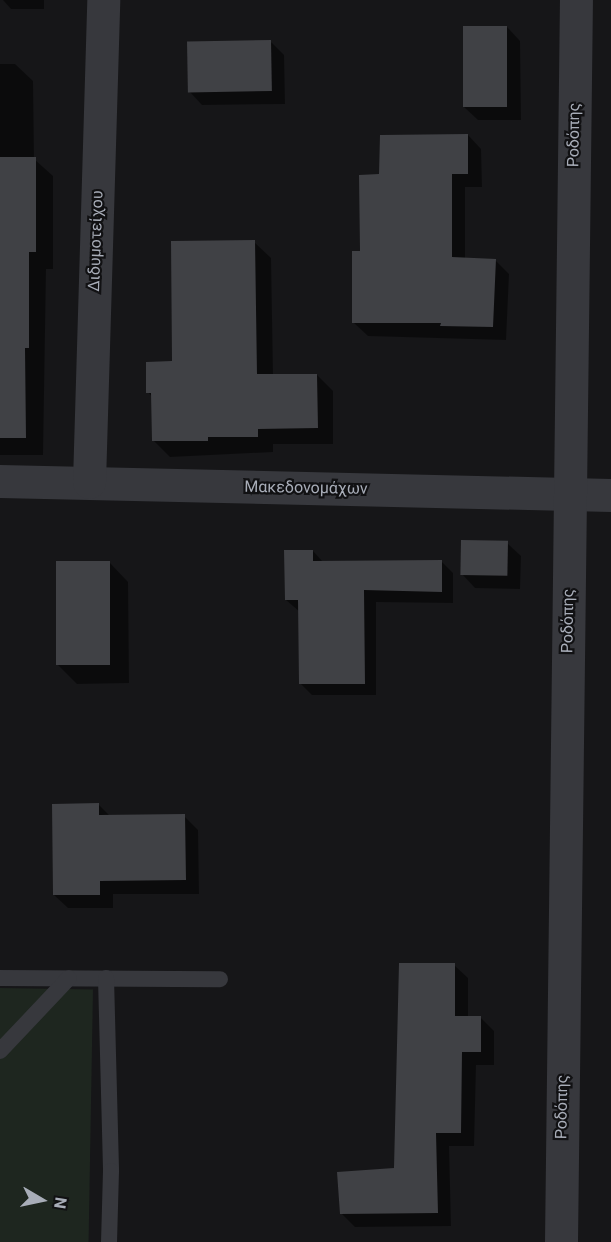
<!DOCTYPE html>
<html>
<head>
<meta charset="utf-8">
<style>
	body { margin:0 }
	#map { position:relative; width:611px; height:1242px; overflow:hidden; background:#161618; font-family:Roboto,sans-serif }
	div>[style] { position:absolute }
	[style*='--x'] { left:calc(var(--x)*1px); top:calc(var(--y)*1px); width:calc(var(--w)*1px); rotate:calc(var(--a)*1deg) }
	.green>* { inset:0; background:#1e261f; transform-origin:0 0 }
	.shadow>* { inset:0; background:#0007 }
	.building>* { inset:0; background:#404145; transform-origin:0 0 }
	.service>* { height:16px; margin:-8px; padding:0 8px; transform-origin:8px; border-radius:8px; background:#37383d }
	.minor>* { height:33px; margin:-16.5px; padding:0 16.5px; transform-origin:16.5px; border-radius:16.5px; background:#37383d }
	span { translate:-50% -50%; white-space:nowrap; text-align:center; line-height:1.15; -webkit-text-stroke:4.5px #111113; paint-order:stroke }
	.street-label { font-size:16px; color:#a8adb8 }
	.north { position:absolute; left:12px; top:1170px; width:60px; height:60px; -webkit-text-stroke:4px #111113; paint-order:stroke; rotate:99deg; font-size:16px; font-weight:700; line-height:24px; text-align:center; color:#a8adb8 }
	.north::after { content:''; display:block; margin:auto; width:21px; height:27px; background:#a8adb8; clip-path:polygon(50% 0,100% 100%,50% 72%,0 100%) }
</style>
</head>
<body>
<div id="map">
	<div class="green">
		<div style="left:0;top:988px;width:93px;height:254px;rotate:1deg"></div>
	</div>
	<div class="shadow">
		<div style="clip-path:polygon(3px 0,44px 0,44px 9px,11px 9px)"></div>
		<div style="clip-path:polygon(507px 27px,520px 41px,521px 120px,478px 120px,464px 107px)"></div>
		<div style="clip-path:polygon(271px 42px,284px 55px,285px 104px,202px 105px,189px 91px)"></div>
		<div style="clip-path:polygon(0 64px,15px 64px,33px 81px,34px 159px,53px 176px,53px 269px,46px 269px,43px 455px,0 455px)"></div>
		<div style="clip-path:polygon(468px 135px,481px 149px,482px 187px,465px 187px,465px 259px,495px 260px,509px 274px,506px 340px,368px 336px,354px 323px,361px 253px,381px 176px)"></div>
		<div style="clip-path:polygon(254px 242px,271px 258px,273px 375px,317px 375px,333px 391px,333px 444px,273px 444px,273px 452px,170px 457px,153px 440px,153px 398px,148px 392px,174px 363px)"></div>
		<div style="clip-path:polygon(507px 543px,521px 556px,520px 589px,475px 588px,462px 574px)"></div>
		<div style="clip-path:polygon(313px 551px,323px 562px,441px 561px,453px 573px,453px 603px,376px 602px,376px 695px,312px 695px,300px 683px,300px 612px,286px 600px)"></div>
		<div style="clip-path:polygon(109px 562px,128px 582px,129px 683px,77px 684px,58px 665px)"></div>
		<div style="clip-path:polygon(99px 805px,110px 816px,184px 816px,198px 830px,199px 894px,113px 894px,113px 908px,68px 908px,54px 895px)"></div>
		<div style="clip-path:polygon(454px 965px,468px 978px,468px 1017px,480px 1017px,494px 1031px,494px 1065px,476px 1065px,474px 1146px,449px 1146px,451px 1226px,355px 1227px,341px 1213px,396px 1170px)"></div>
	</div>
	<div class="building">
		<div style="left:463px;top:26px;width:44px;height:81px"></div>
		<div style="left:271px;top:40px;width:51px;height:84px;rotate:89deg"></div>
		<div style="clip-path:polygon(468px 134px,468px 174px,452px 174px,452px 257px,496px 259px,493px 327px,440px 326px,441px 323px,352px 323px,352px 251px,360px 251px,359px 175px,379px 174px,380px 135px)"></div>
		<div style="clip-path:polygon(0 157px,36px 157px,36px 252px,29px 252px,29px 348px,25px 348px,26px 438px,0 438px)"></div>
		<div style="clip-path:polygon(255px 240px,257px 374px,317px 374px,318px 428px,258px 429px,258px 437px,208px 437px,208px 441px,152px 441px,151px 393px,146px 393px,146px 362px,172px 361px,171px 241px)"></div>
		<div style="left:461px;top:540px;width:47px;height:35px;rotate:1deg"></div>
		<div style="clip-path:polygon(284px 550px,313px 550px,313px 561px,442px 560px,442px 592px,364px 590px,365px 684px,299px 684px,298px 600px,285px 600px)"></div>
		<div style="left:56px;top:561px;width:54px;height:104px"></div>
		<div style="clip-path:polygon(99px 803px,99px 815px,185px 814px,186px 880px,100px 881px,100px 895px,53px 895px,52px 804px)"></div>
		<div style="clip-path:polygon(399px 963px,455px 963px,455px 1016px,481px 1016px,481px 1052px,462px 1052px,461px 1133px,436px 1133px,438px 1213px,340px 1214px,337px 1172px,394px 1168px)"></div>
	</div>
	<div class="service">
		<div style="--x:0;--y:978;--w:220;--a:0.3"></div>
		<div style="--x:106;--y:978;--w:193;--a:88.5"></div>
		<div style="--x:111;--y:1171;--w:71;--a:91.6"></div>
		<div style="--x:0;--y:1051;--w:100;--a:-46.6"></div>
	</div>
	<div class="minor">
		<div style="--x:0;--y:481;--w:611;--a:1.31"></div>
		<div style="--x:89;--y:482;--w:482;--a:-88.3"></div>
		<div style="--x:561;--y:1242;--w:1242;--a:-89.31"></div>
	</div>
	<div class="street-label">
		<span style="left:574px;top:135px;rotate:-89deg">Ροδόπης</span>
		<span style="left:96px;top:241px;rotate:-88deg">Διδυμοτείχου</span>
		<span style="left:306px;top:488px;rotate:1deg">Μακεδονομάχων</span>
		<span style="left:568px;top:621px;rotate:-89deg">Ροδόπης</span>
		<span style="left:562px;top:1107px;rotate:-89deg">Ροδόπης</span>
	</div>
	<div class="north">N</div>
</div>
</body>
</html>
